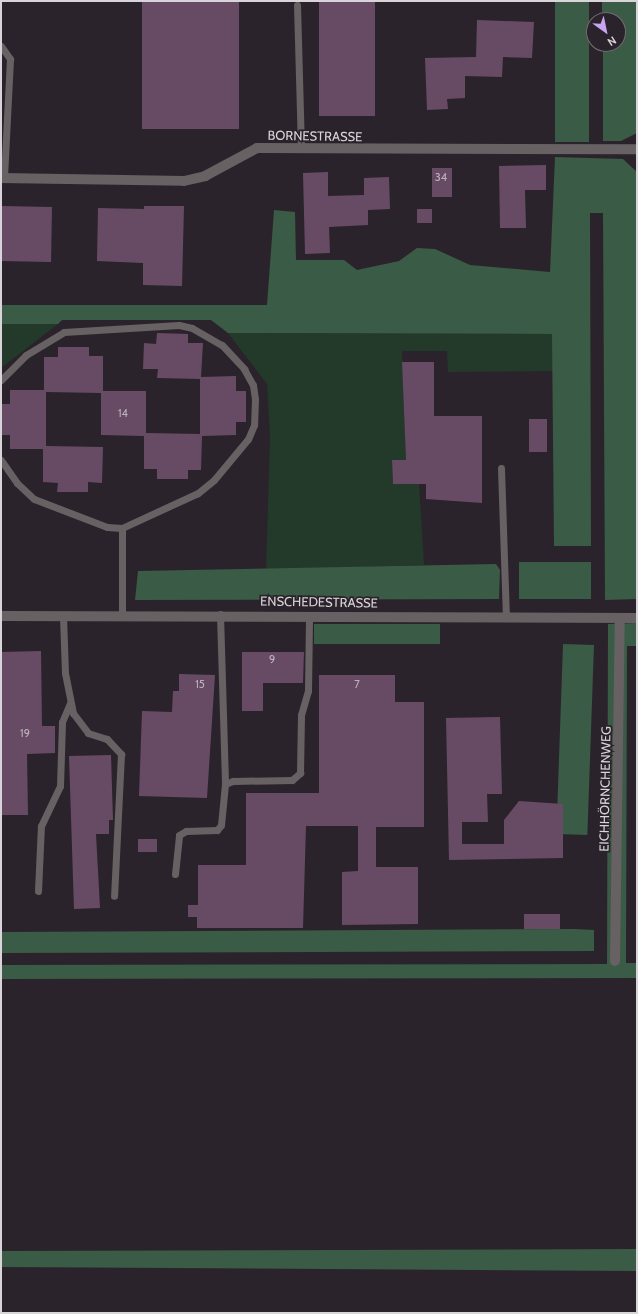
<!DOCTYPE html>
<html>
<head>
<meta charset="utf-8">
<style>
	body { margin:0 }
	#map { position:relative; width:638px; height:1314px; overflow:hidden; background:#2b232b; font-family:Cabin,sans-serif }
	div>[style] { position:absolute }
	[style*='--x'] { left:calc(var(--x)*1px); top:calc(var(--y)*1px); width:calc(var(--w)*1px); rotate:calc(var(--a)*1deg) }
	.green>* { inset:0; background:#23392a }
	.forest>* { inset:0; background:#3a5b45; transform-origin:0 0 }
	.building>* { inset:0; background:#674b65; transform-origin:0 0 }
	.lane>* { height:7px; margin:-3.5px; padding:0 3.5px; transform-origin:3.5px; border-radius:3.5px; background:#686163 }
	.street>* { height:10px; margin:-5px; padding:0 5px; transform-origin:5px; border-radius:5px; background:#686163 }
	span { translate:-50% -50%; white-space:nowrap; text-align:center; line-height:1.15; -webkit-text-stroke:3.5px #2b232b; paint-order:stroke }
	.number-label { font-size:11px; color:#bcb2bc }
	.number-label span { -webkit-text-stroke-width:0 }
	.street-label { font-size:13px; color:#d9d4d9 }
	.frame { position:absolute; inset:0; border:2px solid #d9d4d9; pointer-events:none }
	.north { position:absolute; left:586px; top:12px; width:40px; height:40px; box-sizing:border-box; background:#2b232b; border:1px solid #716a71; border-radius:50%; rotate:147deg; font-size:11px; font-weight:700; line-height:16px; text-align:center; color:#d9d4d9 }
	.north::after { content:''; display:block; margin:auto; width:14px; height:18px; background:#c8a5ef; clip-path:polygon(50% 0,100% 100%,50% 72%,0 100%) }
</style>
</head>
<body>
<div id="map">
	<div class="green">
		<div style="clip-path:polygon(1px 324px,58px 324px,1px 368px)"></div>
		<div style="clip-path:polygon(228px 333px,553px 334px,553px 371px,448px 372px,447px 351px,402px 351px,406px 460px,392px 460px,393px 483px,419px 484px,424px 565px,266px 570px,270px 437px,267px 384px)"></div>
	</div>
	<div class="forest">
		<div style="left:555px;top:1px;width:34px;height:141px"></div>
		<div style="clip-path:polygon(602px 1px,636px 1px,637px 4px,637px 133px,621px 141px,603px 141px,603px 44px,618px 44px,618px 20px,602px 20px)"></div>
		<div style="clip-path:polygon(555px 157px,623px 159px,637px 172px,637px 599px,605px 600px,603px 213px,590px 213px,591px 546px,554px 546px,552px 334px,228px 333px,211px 320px,62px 320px,58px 324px,1px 324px,1px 305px,267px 305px,274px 210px,295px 212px,296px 260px,344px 260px,357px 270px,399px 261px,417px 248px,435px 249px,470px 265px,550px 272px)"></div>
		<div style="left:519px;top:562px;width:72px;height:37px"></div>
		<div style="clip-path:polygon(496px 564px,500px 570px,499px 599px,135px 600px,138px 571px)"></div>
		<div style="clip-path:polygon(637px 623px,637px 646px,627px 646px,626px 963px,637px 963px,637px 978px,1px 979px,1px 965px,607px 964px,608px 624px)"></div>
		<div style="left:314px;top:624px;width:126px;height:20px"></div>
		<div style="left:563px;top:644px;width:31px;height:190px;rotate:2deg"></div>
		<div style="clip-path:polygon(575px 929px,594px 930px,594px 951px,1px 953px,1px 932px)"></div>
		<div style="clip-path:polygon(637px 1249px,637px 1271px,1px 1267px,1px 1251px)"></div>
	</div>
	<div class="building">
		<div style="left:142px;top:1px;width:97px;height:128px"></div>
		<div style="left:319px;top:1px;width:56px;height:115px"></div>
		<div style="clip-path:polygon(477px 20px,534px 22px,532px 58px,503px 57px,502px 77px,465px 76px,465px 98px,447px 99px,448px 109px,427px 110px,425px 58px,476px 57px)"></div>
		<div style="clip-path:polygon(546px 165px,546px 190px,525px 190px,526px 228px,500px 228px,499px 166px)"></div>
		<div style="left:432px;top:168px;width:20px;height:29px"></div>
		<div style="clip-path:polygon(328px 172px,328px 196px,364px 195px,364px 178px,389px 177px,390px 209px,368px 210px,368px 225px,329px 227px,330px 253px,305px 254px,303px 173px)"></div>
		<div style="left:1px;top:206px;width:51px;height:55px;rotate:1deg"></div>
		<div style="clip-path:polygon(144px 206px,184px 206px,182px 286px,143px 285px,143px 263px,97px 261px,98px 208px,144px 209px)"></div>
		<div style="left:417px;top:209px;width:15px;height:14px"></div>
		<div style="clip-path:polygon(157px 333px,188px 334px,188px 343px,203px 343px,201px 377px,236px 376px,236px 391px,246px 391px,246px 422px,236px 422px,236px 435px,202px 436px,201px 470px,188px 470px,188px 479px,157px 479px,157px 469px,144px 469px,144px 436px,101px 435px,101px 393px,46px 392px,46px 446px,103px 447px,102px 483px,88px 482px,88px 492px,57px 492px,58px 483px,43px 482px,43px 449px,10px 449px,10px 435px,1px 435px,1px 404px,10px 404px,10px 390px,44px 390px,44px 357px,58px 357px,58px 347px,89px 347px,89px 356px,103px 356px,103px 391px,146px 391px,146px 433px,200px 434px,200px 379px,157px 378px,158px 369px,143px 369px,144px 343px,156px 344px)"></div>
		<div style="clip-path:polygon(402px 362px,434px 362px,434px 416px,482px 416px,482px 503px,426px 499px,426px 484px,393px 484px,392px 460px,406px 460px)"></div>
		<div style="left:529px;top:419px;width:18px;height:33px"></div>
		<div style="clip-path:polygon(41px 651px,42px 726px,55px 726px,55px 753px,27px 754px,28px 815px,1px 815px,1px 652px)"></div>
		<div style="clip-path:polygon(242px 652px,304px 652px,303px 683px,263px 683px,263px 711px,242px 711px)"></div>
		<div style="clip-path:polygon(179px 674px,215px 675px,207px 798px,139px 796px,142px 711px,172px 712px,173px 691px,179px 691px)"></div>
		<div style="clip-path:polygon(319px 675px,395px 675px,395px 702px,424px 702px,424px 827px,376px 827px,376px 867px,418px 867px,418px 924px,342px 925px,342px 872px,358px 871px,358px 826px,306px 826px,303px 928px,197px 928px,197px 917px,188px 917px,188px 905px,198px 905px,198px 865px,246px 865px,246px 793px,319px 793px)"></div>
		<div style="clip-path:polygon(500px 717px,502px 794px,487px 794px,488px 822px,462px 822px,462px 844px,504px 844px,504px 820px,519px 801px,563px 804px,563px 858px,449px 860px,446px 718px)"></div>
		<div style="clip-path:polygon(111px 755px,113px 820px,109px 820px,109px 834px,96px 834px,100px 908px,74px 909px,69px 756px)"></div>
		<div style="left:138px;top:839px;width:19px;height:13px"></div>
		<div style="left:524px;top:914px;width:36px;height:15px"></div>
	</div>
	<div class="lane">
		<div style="--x:297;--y:5;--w:144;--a:88.4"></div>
		<div style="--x:1;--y:46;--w:16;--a:55"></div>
		<div style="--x:10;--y:59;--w:119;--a:92.9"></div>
		<div style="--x:1;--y:380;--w:35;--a:-45"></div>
		<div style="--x:26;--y:355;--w:44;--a:-31.2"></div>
		<div style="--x:64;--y:332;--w:115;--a:-3.5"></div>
		<div style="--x:179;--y:325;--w:13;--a:13"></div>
		<div style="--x:192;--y:328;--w:34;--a:30"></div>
		<div style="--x:222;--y:345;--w:33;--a:47"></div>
		<div style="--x:244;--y:369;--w:18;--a:61"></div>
		<div style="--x:253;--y:385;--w:14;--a:82"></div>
		<div style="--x:255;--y:399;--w:26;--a:92"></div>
		<div style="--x:254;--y:425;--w:15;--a:113"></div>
		<div style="--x:248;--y:439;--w:53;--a:129.7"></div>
		<div style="--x:214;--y:480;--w:21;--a:141"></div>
		<div style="--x:198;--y:493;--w:84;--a:155.3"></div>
		<div style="--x:122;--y:528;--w:15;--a:-176"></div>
		<div style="--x:107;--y:527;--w:78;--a:-159"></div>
		<div style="--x:34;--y:499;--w:23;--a:-137"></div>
		<div style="--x:17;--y:483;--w:28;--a:-125"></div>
		<div style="--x:501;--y:468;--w:149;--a:88.1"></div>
		<div style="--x:220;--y:614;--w:170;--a:88.3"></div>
		<div style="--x:63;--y:616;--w:57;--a:88"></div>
		<div style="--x:65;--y:673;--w:41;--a:78.7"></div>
		<div style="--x:73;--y:713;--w:25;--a:53"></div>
		<div style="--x:88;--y:733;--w:20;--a:18"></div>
		<div style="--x:107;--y:739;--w:21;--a:47"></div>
		<div style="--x:121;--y:754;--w:142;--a:92.8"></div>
		<div style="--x:122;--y:616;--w:88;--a:-90"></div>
		<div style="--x:175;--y:874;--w:39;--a:-84"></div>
		<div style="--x:179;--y:835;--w:8;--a:-30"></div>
		<div style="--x:186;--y:831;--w:31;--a:-2"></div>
		<div style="--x:217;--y:830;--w:6;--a:-51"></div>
		<div style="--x:221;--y:825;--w:41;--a:-84.4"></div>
		<div style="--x:225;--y:784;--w:9;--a:-21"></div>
		<div style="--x:233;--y:781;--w:59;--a:-1"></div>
		<div style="--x:292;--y:780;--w:11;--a:-41"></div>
		<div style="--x:300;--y:773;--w:58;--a:-89"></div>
		<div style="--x:301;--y:715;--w:25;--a:-74"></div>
		<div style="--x:308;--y:691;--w:76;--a:-89.2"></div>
		<div style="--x:38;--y:891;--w:65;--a:-87.4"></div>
		<div style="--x:41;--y:826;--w:44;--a:-64.6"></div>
		<div style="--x:60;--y:786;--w:64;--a:-88.2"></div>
		<div style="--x:62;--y:722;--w:21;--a:-67"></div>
	</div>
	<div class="street">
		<div style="--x:1;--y:178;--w:183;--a:0.9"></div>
		<div style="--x:184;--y:181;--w:22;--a:-13"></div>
		<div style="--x:205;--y:176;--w:59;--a:-28.3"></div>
		<div style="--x:257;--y:148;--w:380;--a:0.2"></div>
		<div style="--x:1;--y:616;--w:636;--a:0.18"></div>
		<div style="--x:615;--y:961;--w:343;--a:-89.2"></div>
	</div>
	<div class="number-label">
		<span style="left:441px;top:177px">34</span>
		<span style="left:123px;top:413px">14</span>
		<span style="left:272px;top:659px">9</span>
		<span style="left:200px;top:684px">15</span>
		<span style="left:357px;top:684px">7</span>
		<span style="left:25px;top:733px">19</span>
	</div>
	<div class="street-label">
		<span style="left:315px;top:136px;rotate:1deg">BORNESTRASSE</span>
		<span style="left:319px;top:602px;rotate:1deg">ENSCHEDESTRASSE</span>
		<span style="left:605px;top:789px;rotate:-89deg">EICHHÖRNCHENWEG</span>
	</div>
	<div class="frame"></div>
	<div class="north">N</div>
</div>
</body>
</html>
